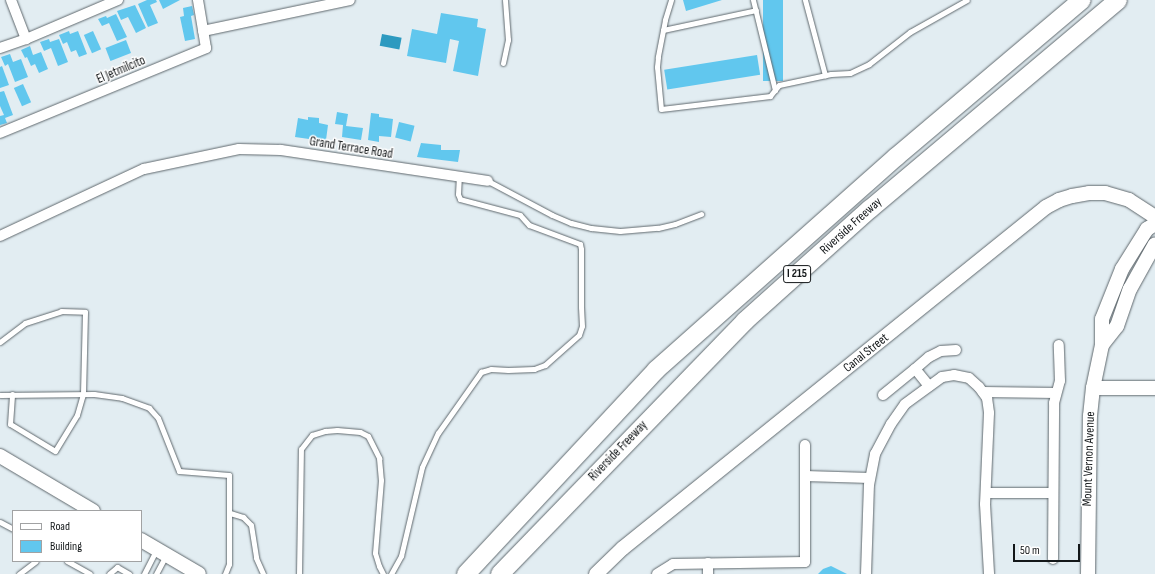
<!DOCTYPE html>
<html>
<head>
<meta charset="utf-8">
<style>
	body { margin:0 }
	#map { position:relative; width:1155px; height:574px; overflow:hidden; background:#e2edf2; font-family:"Sofia Sans Condensed",sans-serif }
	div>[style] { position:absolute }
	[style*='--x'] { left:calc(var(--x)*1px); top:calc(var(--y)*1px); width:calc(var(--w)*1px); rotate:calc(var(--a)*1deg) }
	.water>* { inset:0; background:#2d9ac0; transform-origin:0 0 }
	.building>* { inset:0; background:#61c7ee; transform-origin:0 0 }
	.roads { filter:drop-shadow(0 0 1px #5f686d) drop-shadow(0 0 1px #5f686d) }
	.lane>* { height:5px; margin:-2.5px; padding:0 2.5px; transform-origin:2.5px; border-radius:2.5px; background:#fff }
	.street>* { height:10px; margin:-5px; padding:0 5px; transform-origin:5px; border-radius:5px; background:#fff }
	.secondary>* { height:14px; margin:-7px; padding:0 7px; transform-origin:7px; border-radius:7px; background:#fff }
	.highway>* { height:18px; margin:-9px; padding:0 9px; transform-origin:9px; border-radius:9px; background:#fff }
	span { translate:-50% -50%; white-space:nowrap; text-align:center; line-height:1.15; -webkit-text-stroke:3px #fff; paint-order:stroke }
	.shield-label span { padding:1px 3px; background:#fff; border:1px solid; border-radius:3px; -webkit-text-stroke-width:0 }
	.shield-label { font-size:12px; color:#131719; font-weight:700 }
	.street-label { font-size:13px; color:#131719 }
	.legend { position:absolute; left:12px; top:510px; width:130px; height:52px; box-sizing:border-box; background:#fff; border:1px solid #a1a2a3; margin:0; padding:5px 7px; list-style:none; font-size:12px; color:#131719 }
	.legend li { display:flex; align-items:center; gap:8px; height:20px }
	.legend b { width:20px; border:1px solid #a1a2a3 }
	.scale { position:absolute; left:1013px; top:544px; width:67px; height:18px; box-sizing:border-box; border:2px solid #131719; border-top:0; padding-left:5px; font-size:12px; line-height:14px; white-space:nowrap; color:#131719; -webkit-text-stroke:3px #fff; paint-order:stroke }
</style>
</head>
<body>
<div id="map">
	<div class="water">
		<div style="left:382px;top:34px;width:20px;height:12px;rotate:11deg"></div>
	</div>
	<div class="building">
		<div style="clip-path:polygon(147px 0,156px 0,157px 2px,150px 5px,158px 23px,148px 27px,138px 4px)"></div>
		<div style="clip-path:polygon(159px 0,180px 0,163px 9px)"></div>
		<div style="clip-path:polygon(683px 0,722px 0,686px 11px)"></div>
		<div style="left:763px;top:0;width:20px;height:81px"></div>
		<div style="clip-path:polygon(135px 5px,146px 28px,136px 33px,128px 17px,121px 20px,117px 11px)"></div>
		<div style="clip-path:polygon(192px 6px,194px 15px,191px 16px,195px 39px,185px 41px,180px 17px,184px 16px,183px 8px)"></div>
		<div style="clip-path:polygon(441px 13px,478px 19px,477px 27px,486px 29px,478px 76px,453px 71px,459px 41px,450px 39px,446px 63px,407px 56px,412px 29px,437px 34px)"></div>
		<div style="clip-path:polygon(116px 14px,127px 37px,117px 41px,109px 23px,102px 26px,98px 19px,106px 16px,107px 18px)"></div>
		<div style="clip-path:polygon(69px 31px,70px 34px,78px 31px,87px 54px,79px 57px,76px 50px,71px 52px,67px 42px,63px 44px,59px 35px)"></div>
		<div style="left:93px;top:31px;width:20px;height:10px;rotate:66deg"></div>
		<div style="clip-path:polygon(49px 39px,50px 42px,59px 39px,68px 62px,58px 66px,51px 48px,44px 51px,40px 42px)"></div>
		<div style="left:126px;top:40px;width:14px;height:22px;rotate:69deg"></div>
		<div style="clip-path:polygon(30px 46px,33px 55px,41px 52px,48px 69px,39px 73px,35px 64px,31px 66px,27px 57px,25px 58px,21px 50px)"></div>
		<div style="clip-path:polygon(10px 54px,13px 62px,21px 59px,28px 77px,15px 82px,8px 64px,5px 66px,1px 57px)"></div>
		<div style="left:757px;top:55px;width:20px;height:94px;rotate:81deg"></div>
		<div style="clip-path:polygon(2px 66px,9px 85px,0 88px,0 67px)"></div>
		<div style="left:23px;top:84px;width:20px;height:10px;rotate:66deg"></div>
		<div style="clip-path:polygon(4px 91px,13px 115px,5px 118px,7px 123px,0 125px,0 116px,4px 115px,0 106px,0 92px)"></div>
		<div style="clip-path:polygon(337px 112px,348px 114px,346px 126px,363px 128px,361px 140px,342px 137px,343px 125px,335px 124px)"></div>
		<div style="clip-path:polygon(371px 113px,379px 114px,379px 117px,393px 119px,391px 137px,379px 136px,379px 142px,368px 140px)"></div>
		<div style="clip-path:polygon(308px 117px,319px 118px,319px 123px,328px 125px,326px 140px,315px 139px,316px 136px,313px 136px,313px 138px,310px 137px,309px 139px,295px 137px,298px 118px,308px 120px)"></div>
		<div style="left:399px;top:122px;width:16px;height:16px;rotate:14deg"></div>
		<div style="clip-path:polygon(421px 143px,441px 145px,441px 150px,460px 150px,458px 162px,417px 157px)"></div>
		<div style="clip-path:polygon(831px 566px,847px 574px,818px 574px,823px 569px)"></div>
	</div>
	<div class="roads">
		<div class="lane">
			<div style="--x:671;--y:0;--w:21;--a:107"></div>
			<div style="--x:665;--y:20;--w:38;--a:101"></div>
			<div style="--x:658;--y:57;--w:10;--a:96"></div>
			<div style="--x:657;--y:67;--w:42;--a:84.6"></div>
			<div style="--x:661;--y:109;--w:110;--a:-6.8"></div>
			<div style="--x:770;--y:96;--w:14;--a:-51"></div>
			<div style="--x:779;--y:85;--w:53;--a:-11.9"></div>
			<div style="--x:831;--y:74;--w:19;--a:-3"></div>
			<div style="--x:850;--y:73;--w:21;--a:-25"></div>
			<div style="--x:869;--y:64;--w:52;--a:-38"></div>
			<div style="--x:910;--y:32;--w:65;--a:-29.3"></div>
			<div style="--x:753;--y:0;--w:93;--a:76.3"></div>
			<div style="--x:805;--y:0;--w:78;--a:75.1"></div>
			<div style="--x:663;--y:30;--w:95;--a:-12.1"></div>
			<div style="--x:503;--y:63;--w:24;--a:-78"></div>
			<div style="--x:508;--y:40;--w:40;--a:-94.3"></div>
			<div style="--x:488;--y:181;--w:72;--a:28"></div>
			<div style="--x:552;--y:215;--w:21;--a:23"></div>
			<div style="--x:571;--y:223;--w:21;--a:14"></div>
			<div style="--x:591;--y:228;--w:29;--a:6"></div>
			<div style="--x:620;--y:231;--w:38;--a:-5"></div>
			<div style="--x:658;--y:228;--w:17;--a:-13"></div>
			<div style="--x:675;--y:224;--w:28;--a:-21"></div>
			<div style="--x:0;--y:342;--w:31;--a:-37"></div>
			<div style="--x:25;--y:323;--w:38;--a:-18"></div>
			<div style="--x:61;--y:311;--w:24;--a:2"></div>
			<div style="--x:85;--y:312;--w:82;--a:91.4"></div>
			<div style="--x:83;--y:394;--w:22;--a:106"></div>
			<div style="--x:77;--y:415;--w:42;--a:121.4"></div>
			<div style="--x:55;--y:451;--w:52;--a:-149"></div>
			<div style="--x:10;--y:424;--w:30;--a:-86"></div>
			<div style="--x:0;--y:395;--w:94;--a:-0.6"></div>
			<div style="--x:94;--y:394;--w:28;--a:8"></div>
			<div style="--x:122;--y:398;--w:29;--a:20"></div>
			<div style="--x:149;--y:408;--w:13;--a:48"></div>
			<div style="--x:158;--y:418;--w:57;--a:68.4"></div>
			<div style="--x:179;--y:471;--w:50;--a:4.6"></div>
			<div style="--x:229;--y:475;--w:89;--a:90"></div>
			<div style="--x:229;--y:564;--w:11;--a:112"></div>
			<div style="--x:230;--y:513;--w:14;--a:17"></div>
			<div style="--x:243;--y:517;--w:11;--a:45"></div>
			<div style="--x:251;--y:525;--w:33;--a:81"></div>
			<div style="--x:256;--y:558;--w:17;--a:66"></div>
			<div style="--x:0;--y:522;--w:15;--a:28"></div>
			<div style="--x:67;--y:561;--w:26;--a:29"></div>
			<div style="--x:19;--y:574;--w:21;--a:-37"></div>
			<div style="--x:109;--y:574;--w:11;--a:-41"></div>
			<div style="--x:117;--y:567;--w:14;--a:30"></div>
			<div style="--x:144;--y:574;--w:27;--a:-63"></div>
			<div style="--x:156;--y:574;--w:21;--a:-62"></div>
			<div style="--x:299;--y:574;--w:125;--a:-89.1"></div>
			<div style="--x:301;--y:449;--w:18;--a:-52"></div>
			<div style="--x:312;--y:435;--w:14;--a:-17"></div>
			<div style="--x:325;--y:431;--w:12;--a:-5"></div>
			<div style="--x:337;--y:430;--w:23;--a:5"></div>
			<div style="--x:360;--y:432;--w:9;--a:27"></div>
			<div style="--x:368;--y:436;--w:25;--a:63"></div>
			<div style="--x:379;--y:458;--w:22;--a:85"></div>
			<div style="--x:381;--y:480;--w:73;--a:94.7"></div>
			<div style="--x:375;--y:553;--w:14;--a:73"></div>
			<div style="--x:379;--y:566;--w:9;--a:63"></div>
			<div style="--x:391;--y:574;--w:21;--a:-61"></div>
			<div style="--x:401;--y:556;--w:91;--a:-76.7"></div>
			<div style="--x:422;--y:467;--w:38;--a:-65"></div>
			<div style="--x:438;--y:433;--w:75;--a:-54.8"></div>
			<div style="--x:481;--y:372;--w:10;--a:-17"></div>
			<div style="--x:491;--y:369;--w:17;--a:3"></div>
			<div style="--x:508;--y:370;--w:26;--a:-2"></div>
			<div style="--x:534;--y:369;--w:12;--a:-20"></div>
			<div style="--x:545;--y:365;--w:45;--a:-41.4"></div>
			<div style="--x:579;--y:335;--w:9;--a:-72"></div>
			<div style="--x:582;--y:326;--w:19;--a:-93"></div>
			<div style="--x:581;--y:307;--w:58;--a:-90"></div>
			<div style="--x:581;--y:249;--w:5;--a:-101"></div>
			<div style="--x:580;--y:244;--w:54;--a:-159.6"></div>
			<div style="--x:529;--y:225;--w:13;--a:-132"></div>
			<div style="--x:520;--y:215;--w:62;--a:-165.1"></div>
			<div style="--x:460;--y:199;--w:5;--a:-112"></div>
			<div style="--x:458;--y:194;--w:17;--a:-87"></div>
		</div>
		<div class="street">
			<div style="--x:11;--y:0;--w:42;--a:69"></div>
			<div style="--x:203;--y:31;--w:150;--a:-11.9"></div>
			<div style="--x:0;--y:48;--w:28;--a:-19"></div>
			<div style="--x:26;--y:39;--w:100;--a:-23"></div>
			<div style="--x:0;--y:133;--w:223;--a:-22.4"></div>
			<div style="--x:206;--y:48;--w:49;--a:-99.5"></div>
			<div style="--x:0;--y:236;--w:159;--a:-25"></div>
			<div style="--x:144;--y:169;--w:97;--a:-11.9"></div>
			<div style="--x:239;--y:149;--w:42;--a:1.4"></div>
			<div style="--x:281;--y:150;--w:209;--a:8.5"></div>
			<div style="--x:929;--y:386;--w:22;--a:-129"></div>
			<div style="--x:915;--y:369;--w:18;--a:-41"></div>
			<div style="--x:929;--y:357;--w:13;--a:-27"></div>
			<div style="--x:941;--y:351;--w:15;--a:-4"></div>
			<div style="--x:983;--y:392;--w:73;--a:0.8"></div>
			<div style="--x:883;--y:395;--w:41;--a:-39.1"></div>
			<div style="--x:805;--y:445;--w:31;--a:90"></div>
			<div style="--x:805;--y:476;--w:65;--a:1.8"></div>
			<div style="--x:986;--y:493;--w:67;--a:0"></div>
			<div style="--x:1053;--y:559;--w:156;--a:-89.6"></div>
			<div style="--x:1054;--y:403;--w:23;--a:-75"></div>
			<div style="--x:1060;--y:381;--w:36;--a:-92"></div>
			<div style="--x:708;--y:563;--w:11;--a:90"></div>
			<div style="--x:657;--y:574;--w:19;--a:-32"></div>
			<div style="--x:673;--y:564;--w:132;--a:-0.9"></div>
			<div style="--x:805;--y:562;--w:86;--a:-90"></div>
			<div style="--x:866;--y:574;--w:89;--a:-88.1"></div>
			<div style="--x:869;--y:485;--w:32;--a:-79"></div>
			<div style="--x:875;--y:454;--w:34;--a:-62"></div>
			<div style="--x:891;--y:424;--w:24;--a:-55"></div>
			<div style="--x:905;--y:404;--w:46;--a:-36.1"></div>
			<div style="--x:942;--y:377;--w:12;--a:-9"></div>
			<div style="--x:954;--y:375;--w:15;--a:11"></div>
			<div style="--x:969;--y:378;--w:13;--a:42"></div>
			<div style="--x:979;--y:387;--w:14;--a:54"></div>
			<div style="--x:987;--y:398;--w:15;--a:82"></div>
			<div style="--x:989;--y:413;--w:91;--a:92.5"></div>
			<div style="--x:985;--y:504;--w:70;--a:86.7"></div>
		</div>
		<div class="secondary">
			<div style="--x:1102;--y:345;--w:24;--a:-52"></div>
			<div style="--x:1117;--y:326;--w:39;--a:-71"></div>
			<div style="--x:1130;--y:289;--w:51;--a:-60.9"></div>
			<div style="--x:1093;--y:388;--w:62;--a:0"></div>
			<div style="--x:0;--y:456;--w:108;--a:30.6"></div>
			<div style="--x:141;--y:540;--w:67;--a:30.4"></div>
			<div style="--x:596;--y:574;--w:37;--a:-44"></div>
			<div style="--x:623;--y:548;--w:543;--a:-38.87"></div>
			<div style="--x:1046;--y:207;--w:15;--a:-28"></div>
			<div style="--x:1059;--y:200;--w:14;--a:-17"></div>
			<div style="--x:1072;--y:196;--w:17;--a:-10"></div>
			<div style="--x:1089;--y:193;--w:16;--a:0"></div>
			<div style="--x:1105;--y:193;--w:25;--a:16"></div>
			<div style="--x:1129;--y:200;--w:31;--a:33"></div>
			<div style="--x:1088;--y:574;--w:158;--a:-89.3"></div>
			<div style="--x:1090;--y:416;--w:28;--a:-84"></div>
			<div style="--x:1093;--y:388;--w:44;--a:-78.2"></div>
			<div style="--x:1102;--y:345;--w:26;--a:-90"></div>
			<div style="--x:1102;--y:319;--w:54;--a:-68.2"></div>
			<div style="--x:1122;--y:269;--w:47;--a:-58"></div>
			<div style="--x:1147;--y:229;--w:9;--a:-32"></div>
		</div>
		<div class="highway">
			<div style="--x:466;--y:574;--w:279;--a:-47"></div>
			<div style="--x:656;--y:370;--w:321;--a:-41.6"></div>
			<div style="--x:896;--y:157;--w:243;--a:-40.2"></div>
			<div style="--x:500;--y:574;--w:352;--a:-45.9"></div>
			<div style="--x:745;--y:321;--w:168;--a:-41.9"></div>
			<div style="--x:870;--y:209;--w:324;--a:-40.1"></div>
		</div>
	</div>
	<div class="shield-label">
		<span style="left:797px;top:274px">I 215</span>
	</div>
	<div class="street-label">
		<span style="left:121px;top:70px;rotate:-23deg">El Jetmilcito</span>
		<span style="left:351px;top:148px;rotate:9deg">Grand Terrace Road</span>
		<span style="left:851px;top:226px;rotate:-42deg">Riverside Freeway</span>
		<span style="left:866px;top:353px;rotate:-39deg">Canal Street</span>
		<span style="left:618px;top:451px;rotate:-46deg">Riverside Freeway</span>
		<span style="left:1089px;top:459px;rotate:-88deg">Mount Vernon Avenue</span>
	</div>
	<ul class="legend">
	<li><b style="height:5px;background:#fff"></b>Road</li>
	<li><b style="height:11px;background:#61c7ee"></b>Building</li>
	</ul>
	<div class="scale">50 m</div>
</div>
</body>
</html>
